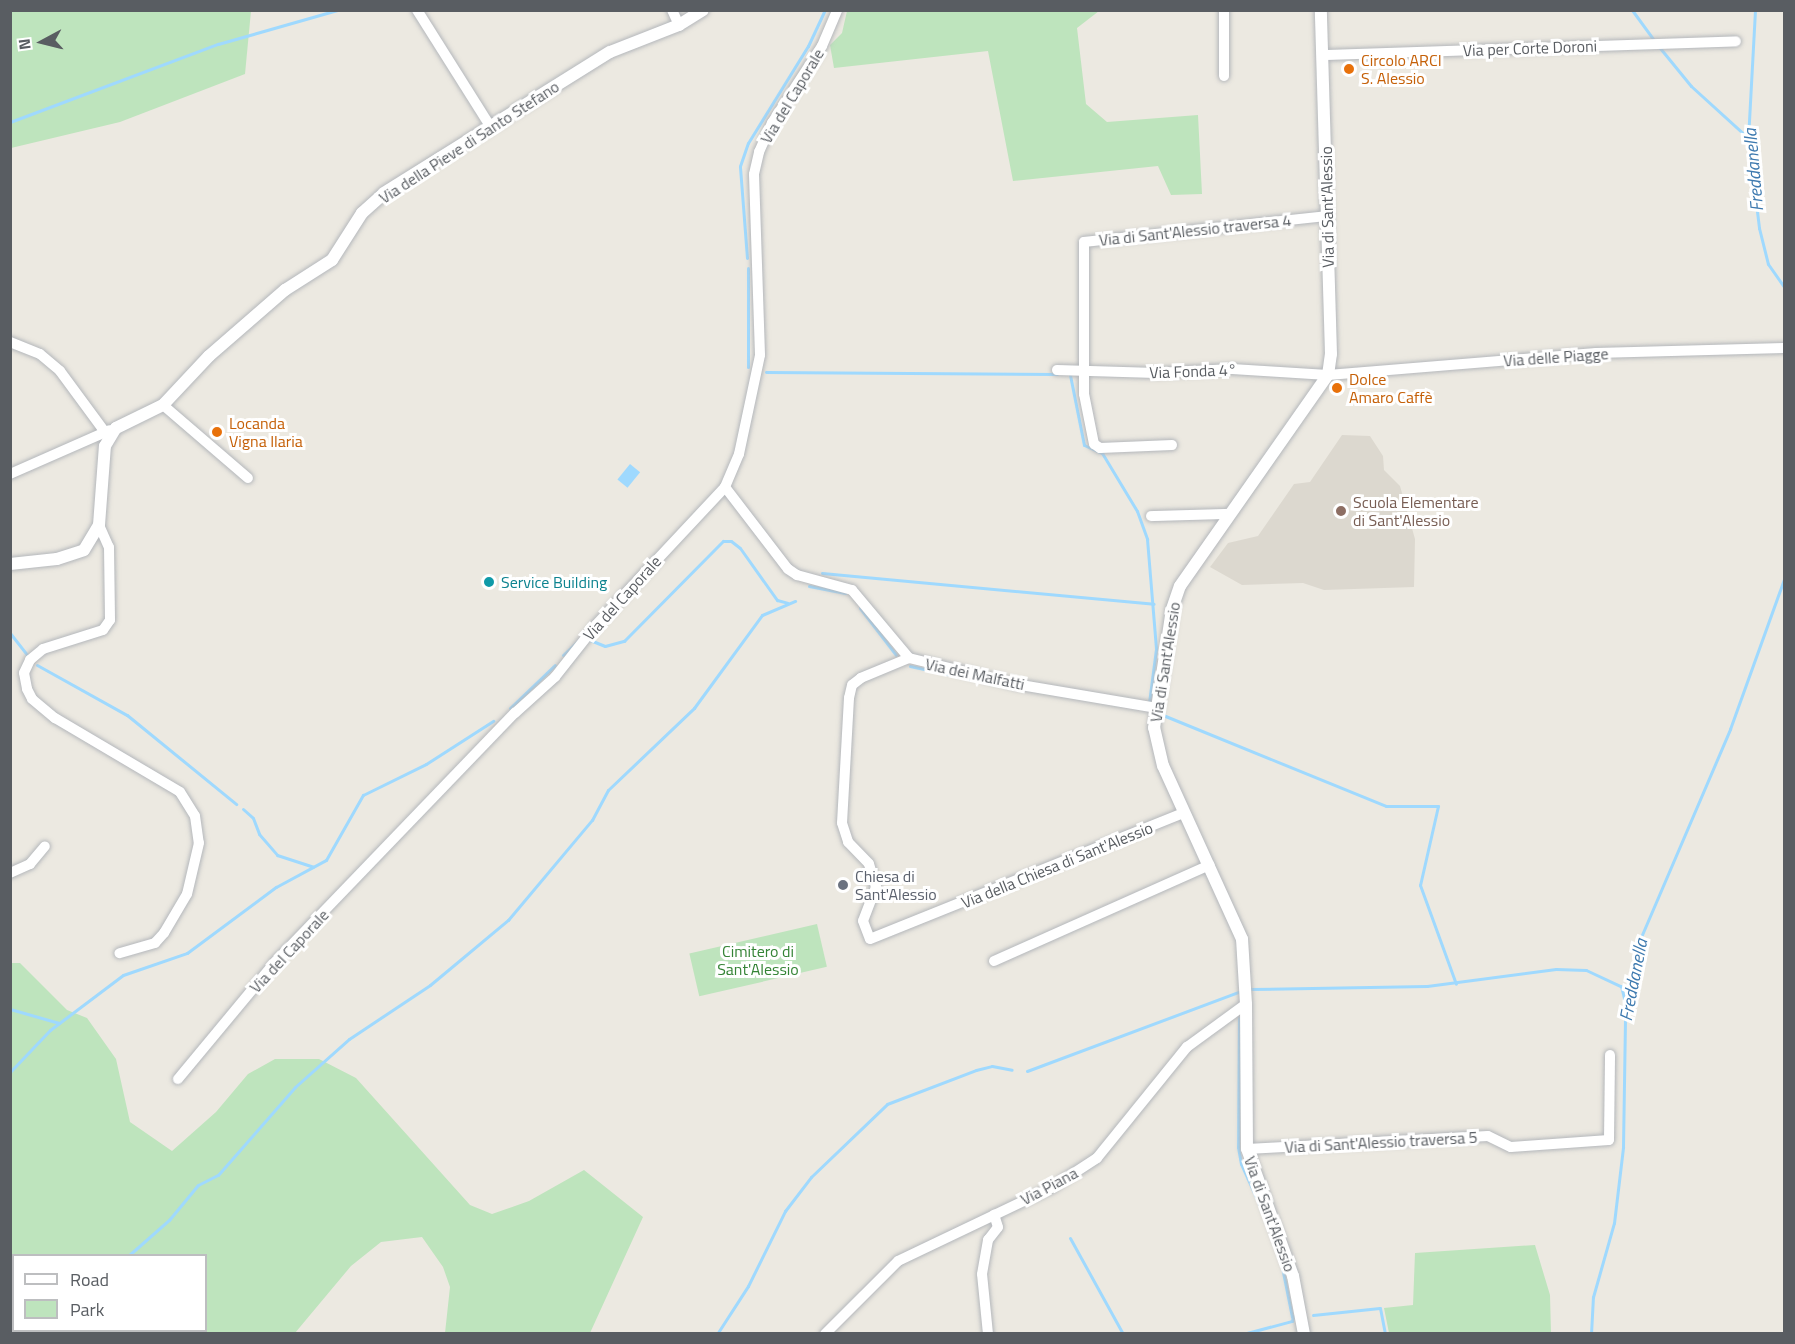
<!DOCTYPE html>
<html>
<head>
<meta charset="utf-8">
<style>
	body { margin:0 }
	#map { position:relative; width:1795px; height:1344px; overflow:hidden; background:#ece9e1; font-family:"Titillium Web",sans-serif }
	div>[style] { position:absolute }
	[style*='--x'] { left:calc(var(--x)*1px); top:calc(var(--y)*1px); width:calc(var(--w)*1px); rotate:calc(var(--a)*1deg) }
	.education>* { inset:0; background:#dcd8cf }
	.green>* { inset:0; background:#bee4bd; transform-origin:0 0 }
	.water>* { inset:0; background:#9fd9fe; transform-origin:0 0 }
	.stream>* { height:3px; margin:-1.5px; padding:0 1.5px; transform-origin:1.5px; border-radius:1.5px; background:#9fd9fe }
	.roads { filter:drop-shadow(0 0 2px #b4b7bb) drop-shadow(0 0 2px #b4b7bb) }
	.minor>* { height:10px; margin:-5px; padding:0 5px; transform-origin:5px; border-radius:5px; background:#fff }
	.tertiary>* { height:12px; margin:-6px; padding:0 6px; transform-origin:6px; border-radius:6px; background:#fff }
	.dots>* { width:16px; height:16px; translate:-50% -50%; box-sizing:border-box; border:3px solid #fff; border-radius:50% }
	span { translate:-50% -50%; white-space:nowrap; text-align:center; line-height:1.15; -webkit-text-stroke:6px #fff; paint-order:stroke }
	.street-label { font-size:16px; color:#595d62 }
	.food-label { font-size:16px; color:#c56008 }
	.left { translate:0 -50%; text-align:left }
	.education-label { font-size:16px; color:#785e54 }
	.culture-label { font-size:16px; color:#0d838f }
	.worship-label { font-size:16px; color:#5b616d }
	.park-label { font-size:16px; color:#358436 }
	.water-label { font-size:18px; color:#3d79af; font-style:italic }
	.frame { position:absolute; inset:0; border:12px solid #595d62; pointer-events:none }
	.legend { position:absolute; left:12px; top:1254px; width:195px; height:78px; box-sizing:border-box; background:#fff; border:2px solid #bdbec0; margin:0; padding:8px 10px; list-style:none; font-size:18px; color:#595d62 }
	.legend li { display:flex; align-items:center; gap:12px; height:30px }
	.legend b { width:30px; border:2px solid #bdbec0 }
	.north { position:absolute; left:12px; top:12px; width:60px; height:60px; -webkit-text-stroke:4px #fff; paint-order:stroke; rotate:263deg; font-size:16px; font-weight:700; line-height:24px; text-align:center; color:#595d62 }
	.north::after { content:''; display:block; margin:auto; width:21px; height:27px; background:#595d62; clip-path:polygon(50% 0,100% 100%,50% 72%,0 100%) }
</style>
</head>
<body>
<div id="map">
	<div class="education">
		<div style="clip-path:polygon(1342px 435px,1370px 436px,1383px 456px,1384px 470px,1400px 486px,1415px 539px,1414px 587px,1324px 590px,1303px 583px,1242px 585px,1210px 567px,1228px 543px,1258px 536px,1294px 484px,1310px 482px)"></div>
	</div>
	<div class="green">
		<div style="clip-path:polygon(10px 11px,251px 11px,245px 74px,120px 122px,11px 148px)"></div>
		<div style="clip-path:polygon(847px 11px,1099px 11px,1077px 28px,1086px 104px,1107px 122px,1198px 115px,1202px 194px,1171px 195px,1158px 166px,1013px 181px,988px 51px,834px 68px,830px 45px,842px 33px)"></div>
		<div style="left:817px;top:924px;width:44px;height:131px;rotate:77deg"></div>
		<div style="clip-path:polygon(evenodd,10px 963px,20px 963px,67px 1010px,87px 1018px,116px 1059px,130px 1122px,172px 1151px,216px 1112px,248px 1074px,275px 1059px,319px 1059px,356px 1078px,470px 1205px,492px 1214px,529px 1201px,584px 1170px,643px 1217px,590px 1333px,445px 1333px,450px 1287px,443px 1267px,422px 1237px,381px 1242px,351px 1266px,295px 1333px,11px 1333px,10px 963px,14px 1256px,206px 1256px,206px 1330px,14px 1330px,14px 1256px)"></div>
		<div style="clip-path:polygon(1535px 1245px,1550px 1295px,1551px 1333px,1389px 1333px,1384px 1308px,1413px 1305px,1415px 1253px)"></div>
	</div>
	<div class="water">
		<div style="left:630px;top:464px;width:13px;height:20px;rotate:39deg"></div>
	</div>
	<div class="stream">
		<div style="--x:1632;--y:10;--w:37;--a:54"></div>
		<div style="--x:1755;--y:10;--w:128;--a:93.1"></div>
		<div style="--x:1748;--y:138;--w:91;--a:83"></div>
		<div style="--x:1759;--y:228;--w:37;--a:76"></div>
		<div style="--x:1768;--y:264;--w:28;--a:55"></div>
		<div style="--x:1660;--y:48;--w:49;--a:50.8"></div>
		<div style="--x:1691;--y:86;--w:76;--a:42.3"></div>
		<div style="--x:10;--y:122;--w:222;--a:-20.6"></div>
		<div style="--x:218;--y:44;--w:124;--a:-15.9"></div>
		<div style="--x:747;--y:258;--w:92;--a:-94.4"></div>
		<div style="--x:740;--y:166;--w:24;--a:-71"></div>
		<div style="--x:748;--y:143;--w:114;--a:-58.3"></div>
		<div style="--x:808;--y:46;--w:40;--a:-65"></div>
		<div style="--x:748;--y:367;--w:99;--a:-90"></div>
		<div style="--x:766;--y:372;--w:291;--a:0.4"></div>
		<div style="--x:1070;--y:375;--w:71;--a:78.7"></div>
		<div style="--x:1084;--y:445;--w:20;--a:24"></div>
		<div style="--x:1102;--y:453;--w:68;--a:58.9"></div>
		<div style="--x:1137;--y:511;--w:30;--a:70"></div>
		<div style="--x:1147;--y:539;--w:110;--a:85.3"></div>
		<div style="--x:1156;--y:649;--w:54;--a:97.4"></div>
		<div style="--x:822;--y:573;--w:333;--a:5.3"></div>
		<div style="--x:809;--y:586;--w:37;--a:11"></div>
		<div style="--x:860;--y:608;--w:59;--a:52.5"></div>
		<div style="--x:10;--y:633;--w:31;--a:52"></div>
		<div style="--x:590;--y:640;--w:16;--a:22"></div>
		<div style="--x:605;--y:646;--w:20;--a:-15"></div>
		<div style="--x:624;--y:641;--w:141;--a:-45.3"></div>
		<div style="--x:723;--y:541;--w:8;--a:0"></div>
		<div style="--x:731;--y:541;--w:11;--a:38"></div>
		<div style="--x:740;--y:548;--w:64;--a:54.6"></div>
		<div style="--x:777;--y:600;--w:11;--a:15"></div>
		<div style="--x:563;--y:655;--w:25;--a:-43"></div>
		<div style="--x:37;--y:665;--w:103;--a:29.1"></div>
		<div style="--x:127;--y:715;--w:141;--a:39.2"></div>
		<div style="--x:910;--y:666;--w:76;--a:12.2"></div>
		<div style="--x:510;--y:708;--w:62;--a:-43.7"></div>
		<div style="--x:1158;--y:713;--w:246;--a:22.2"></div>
		<div style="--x:1386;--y:806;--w:52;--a:0"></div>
		<div style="--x:1438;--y:806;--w:81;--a:102.8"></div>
		<div style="--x:1420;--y:885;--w:105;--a:70"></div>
		<div style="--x:243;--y:809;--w:13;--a:42"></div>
		<div style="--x:253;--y:818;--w:17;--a:69"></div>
		<div style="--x:259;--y:834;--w:28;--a:49"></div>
		<div style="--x:277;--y:855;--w:38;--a:18"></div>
		<div style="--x:1251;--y:989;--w:176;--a:-1"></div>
		<div style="--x:1427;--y:986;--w:130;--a:-7.5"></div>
		<div style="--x:1556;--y:969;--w:30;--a:2"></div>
		<div style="--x:1586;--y:970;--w:38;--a:25"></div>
		<div style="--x:1621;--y:986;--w:21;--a:76"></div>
		<div style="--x:10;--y:1009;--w:51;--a:15.9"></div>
		<div style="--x:1239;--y:1018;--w:129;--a:90.4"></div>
		<div style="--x:1238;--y:1147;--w:17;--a:80"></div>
		<div style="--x:1241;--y:1164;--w:70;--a:65.6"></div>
		<div style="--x:1027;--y:1071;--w:228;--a:-20.5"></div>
		<div style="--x:10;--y:1072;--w:58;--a:-46.4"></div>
		<div style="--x:50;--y:1030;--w:91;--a:-37"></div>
		<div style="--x:123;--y:975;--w:68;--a:-19"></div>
		<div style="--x:187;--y:953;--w:111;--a:-36.6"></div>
		<div style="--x:276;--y:887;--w:57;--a:-28.4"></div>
		<div style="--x:326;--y:860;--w:75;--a:-60.4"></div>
		<div style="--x:363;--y:795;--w:70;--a:-26.2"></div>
		<div style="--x:426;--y:764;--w:80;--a:-32.7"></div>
		<div style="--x:1070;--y:1238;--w:110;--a:61.1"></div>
		<div style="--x:128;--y:1256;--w:55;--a:-41.3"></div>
		<div style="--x:169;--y:1220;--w:45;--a:-50.4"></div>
		<div style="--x:198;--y:1185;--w:22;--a:-27"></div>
		<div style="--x:218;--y:1175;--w:117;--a:-48.8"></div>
		<div style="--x:295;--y:1087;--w:72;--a:-41.6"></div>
		<div style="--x:349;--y:1039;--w:97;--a:-33.7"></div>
		<div style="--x:430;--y:985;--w:102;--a:-39.8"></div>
		<div style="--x:508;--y:920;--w:131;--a:-50"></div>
		<div style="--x:592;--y:820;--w:34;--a:-62"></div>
		<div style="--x:608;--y:790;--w:119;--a:-43.6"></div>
		<div style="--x:694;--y:708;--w:115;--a:-53.8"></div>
		<div style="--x:762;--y:615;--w:36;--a:-23"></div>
		<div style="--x:1280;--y:1257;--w:61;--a:78.7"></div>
		<div style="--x:1313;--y:1315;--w:67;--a:-6"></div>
		<div style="--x:1380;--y:1308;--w:26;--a:79"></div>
		<div style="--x:108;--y:1334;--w:4;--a:-90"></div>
		<div style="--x:717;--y:1334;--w:57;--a:-57.1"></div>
		<div style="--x:748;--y:1286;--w:84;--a:-63.7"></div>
		<div style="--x:785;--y:1211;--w:43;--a:-52.6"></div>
		<div style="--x:811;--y:1177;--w:105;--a:-43.8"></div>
		<div style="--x:887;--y:1104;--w:95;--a:-20.9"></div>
		<div style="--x:976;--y:1070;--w:16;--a:-14"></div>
		<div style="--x:992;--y:1066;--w:20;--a:11"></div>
		<div style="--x:1243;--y:1334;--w:51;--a:-14.9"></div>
		<div style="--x:1292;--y:1321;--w:5;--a:-79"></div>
		<div style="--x:1591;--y:1334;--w:37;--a:-87"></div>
		<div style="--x:1593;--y:1297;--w:77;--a:-74.2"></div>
		<div style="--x:1614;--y:1223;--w:77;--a:-83.2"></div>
		<div style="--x:1623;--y:1147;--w:128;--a:-89.1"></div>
		<div style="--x:1625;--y:1019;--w:76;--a:-80.2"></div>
		<div style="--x:1638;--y:944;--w:234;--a:-66.8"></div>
		<div style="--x:1730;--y:729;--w:159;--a:-70.2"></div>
	</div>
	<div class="roads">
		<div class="minor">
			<div style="--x:417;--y:10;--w:137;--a:57.8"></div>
			<div style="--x:672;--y:10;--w:17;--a:65"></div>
			<div style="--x:1224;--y:10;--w:66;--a:90"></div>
			<div style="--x:1324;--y:55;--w:412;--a:-1.9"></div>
			<div style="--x:10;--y:342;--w:32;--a:22"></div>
			<div style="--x:40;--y:354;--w:26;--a:40"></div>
			<div style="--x:60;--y:371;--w:76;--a:53.6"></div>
			<div style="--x:1057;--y:370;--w:99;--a:1.7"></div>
			<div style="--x:1156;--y:373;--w:76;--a:-3"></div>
			<div style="--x:1232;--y:369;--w:96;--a:3.6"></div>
			<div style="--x:1328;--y:375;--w:269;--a:-4.7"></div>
			<div style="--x:1596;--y:353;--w:188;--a:-1.5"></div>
			<div style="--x:163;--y:405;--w:112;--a:40.7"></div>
			<div style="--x:1172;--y:445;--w:72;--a:177.6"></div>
			<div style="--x:1100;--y:448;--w:7;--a:-146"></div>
			<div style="--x:1094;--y:444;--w:51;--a:-101.3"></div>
			<div style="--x:1084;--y:394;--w:152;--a:-90"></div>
			<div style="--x:1084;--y:242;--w:243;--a:-6.1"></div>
			<div style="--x:10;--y:474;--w:109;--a:-23.7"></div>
			<div style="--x:725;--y:487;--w:103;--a:52.5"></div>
			<div style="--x:788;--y:569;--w:11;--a:34"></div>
			<div style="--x:797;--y:575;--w:57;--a:15.3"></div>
			<div style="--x:852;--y:590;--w:89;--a:50"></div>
			<div style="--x:909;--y:658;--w:109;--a:13.8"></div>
			<div style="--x:1015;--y:684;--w:144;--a:9.6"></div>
			<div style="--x:1151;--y:516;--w:77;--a:-1.5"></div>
			<div style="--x:99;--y:525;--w:24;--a:66"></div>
			<div style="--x:109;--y:547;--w:73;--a:89.2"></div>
			<div style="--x:110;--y:620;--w:12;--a:125"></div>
			<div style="--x:103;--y:630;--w:63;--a:162.4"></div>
			<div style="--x:43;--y:649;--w:17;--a:140"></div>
			<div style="--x:30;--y:660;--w:14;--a:115"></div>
			<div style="--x:24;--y:673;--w:16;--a:79"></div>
			<div style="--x:27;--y:689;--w:11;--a:63"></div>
			<div style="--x:32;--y:699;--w:30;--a:40"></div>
			<div style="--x:55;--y:718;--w:145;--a:30.6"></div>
			<div style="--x:180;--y:792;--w:28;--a:58"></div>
			<div style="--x:195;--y:816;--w:27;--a:82"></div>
			<div style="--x:199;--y:843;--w:52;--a:103.2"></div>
			<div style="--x:187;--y:894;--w:45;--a:120.5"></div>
			<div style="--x:164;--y:933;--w:13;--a:132"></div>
			<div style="--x:155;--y:943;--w:37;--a:164"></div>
			<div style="--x:909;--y:658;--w:52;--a:157.4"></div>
			<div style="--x:861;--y:678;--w:11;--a:142"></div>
			<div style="--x:852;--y:685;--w:13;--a:103"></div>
			<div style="--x:849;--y:698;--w:125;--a:93.2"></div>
			<div style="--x:842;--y:823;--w:20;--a:72"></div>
			<div style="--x:848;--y:842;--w:30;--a:46"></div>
			<div style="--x:869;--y:864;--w:24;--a:73"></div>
			<div style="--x:876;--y:887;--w:36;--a:111"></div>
			<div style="--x:863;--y:921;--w:19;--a:69"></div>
			<div style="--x:870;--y:939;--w:338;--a:-21.9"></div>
			<div style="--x:10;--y:873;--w:22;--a:-24"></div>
			<div style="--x:30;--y:864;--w:23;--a:-50"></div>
			<div style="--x:994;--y:961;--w:236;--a:-24"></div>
			<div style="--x:178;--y:1079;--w:152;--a:-50.3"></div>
			<div style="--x:275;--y:962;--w:346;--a:-46.1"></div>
			<div style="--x:515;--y:713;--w:54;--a:-42"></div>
			<div style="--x:555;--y:677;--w:66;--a:-51.7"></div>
			<div style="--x:596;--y:625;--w:189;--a:-46.9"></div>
			<div style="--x:725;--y:487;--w:36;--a:-67"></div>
			<div style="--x:739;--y:454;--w:101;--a:-78"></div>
			<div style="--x:760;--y:355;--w:181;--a:-91.9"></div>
			<div style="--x:754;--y:174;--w:23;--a:-77"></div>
			<div style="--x:759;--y:152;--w:32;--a:-66"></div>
			<div style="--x:772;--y:123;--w:92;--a:-57"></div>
			<div style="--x:822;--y:46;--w:39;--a:-67"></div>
			<div style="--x:1247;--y:1149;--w:241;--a:-3.1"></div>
			<div style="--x:1488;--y:1136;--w:25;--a:26"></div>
			<div style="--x:1511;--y:1147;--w:98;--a:-4.1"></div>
			<div style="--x:1609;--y:1140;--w:85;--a:-89.3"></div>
			<div style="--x:825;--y:1334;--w:103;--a:-45"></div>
			<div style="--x:898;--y:1261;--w:170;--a:-25.5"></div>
			<div style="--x:1051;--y:1188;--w:55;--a:-33.1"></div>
			<div style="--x:1097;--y:1158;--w:143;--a:-51"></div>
			<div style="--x:1187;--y:1047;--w:73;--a:-36.1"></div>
			<div style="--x:988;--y:1334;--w:60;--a:-95.7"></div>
			<div style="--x:982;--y:1274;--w:35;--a:-80"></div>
			<div style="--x:988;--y:1240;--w:16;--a:-52"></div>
			<div style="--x:998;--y:1227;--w:13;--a:-108"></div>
		</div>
		<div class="tertiary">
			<div style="--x:10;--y:564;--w:47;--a:-6.1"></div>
			<div style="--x:57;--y:559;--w:28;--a:-18"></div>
			<div style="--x:84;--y:550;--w:29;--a:-59"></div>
			<div style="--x:99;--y:525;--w:79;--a:-85.7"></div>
			<div style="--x:105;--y:446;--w:21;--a:-59"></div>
			<div style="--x:116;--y:428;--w:52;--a:-26.1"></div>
			<div style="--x:163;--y:405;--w:67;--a:-46.8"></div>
			<div style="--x:209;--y:356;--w:101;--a:-41"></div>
			<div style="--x:285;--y:290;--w:56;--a:-32.6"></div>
			<div style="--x:332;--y:260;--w:56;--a:-57.4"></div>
			<div style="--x:362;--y:213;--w:30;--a:-42"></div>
			<div style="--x:384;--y:193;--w:266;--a:-32"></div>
			<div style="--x:610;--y:52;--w:74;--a:-21.4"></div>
			<div style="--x:679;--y:25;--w:28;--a:-32"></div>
			<div style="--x:1304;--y:1334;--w:59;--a:-100.7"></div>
			<div style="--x:1293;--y:1276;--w:135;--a:-109.9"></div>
			<div style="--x:1247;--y:1149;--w:145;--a:-90.4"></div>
			<div style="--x:1246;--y:1004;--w:65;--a:-93.5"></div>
			<div style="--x:1242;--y:939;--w:190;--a:-114.5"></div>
			<div style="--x:1163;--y:766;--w:39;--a:-103"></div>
			<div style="--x:1154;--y:728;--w:120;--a:-81.4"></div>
			<div style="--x:1172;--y:609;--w:24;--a:-71"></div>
			<div style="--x:1180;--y:586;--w:258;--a:-55"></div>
			<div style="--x:1328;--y:375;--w:21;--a:-82"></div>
			<div style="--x:1331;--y:354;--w:344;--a:-91.7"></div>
		</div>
	</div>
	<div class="dots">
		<div style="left:1349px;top:69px;background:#e8710a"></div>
		<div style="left:1337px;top:388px;background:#e8710a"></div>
		<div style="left:217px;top:432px;background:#e8710a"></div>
		<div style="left:1341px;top:511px;background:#8d6e63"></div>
		<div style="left:489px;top:582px;background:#0f9aa8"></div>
		<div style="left:843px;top:885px;background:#6b7280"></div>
	</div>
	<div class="street-label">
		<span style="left:1530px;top:48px;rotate:-2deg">Via per Corte Doroni</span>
		<span style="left:792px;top:96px;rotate:-59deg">Via del Caporale</span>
		<span style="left:469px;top:142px;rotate:-33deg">Via della Pieve di Santo Stefano</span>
		<span style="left:1327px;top:207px;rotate:-91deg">Via di Sant'Alessio</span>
		<span style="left:1195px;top:230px;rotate:-6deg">Via di Sant'Alessio traversa 4</span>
		<span style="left:1556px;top:357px;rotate:-4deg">Via delle Piagge</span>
		<span style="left:1193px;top:371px;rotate:-2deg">Via Fonda 4°</span>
		<span style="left:622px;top:598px;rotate:-48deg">Via del Caporale</span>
		<span style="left:1165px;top:662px;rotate:-81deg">Via di Sant'Alessio</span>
		<span style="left:975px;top:674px;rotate:12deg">Via dei Malfatti</span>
		<span style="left:1057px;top:865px;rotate:-22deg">Via della Chiesa di Sant'Alessio</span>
		<span style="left:289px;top:951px;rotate:-47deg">Via del Caporale</span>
		<span style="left:1381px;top:1142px;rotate:-3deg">Via di Sant'Alessio traversa 5</span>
		<span style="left:1049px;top:1186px;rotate:-28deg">Via Piana</span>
		<span style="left:1270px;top:1214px;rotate:70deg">Via di Sant'Alessio</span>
	</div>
	<div class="food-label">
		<span class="left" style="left:1361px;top:69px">Circolo ARCI<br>S. Alessio</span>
		<span class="left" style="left:1349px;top:388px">Dolce<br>Amaro Caffè</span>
		<span class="left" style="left:229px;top:432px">Locanda<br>Vigna Ilaria</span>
	</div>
	<div class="education-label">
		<span class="left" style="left:1353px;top:511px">Scuola Elementare<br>di Sant'Alessio</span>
	</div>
	<div class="culture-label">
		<span class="left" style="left:501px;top:582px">Service Building</span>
	</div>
	<div class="worship-label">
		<span class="left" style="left:855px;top:885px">Chiesa di<br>Sant'Alessio</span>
	</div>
	<div class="park-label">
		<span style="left:758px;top:960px">Cimitero di<br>Sant'Alessio</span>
	</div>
	<div class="water-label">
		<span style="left:1754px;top:170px;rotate:-95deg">Freddanella</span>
		<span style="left:1634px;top:980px;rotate:-79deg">Freddanella</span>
	</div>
	<div class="frame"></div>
	<ul class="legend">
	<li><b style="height:8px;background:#fff"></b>Road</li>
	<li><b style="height:16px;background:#bee4bd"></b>Park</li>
	</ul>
	<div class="north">N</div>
</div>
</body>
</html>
